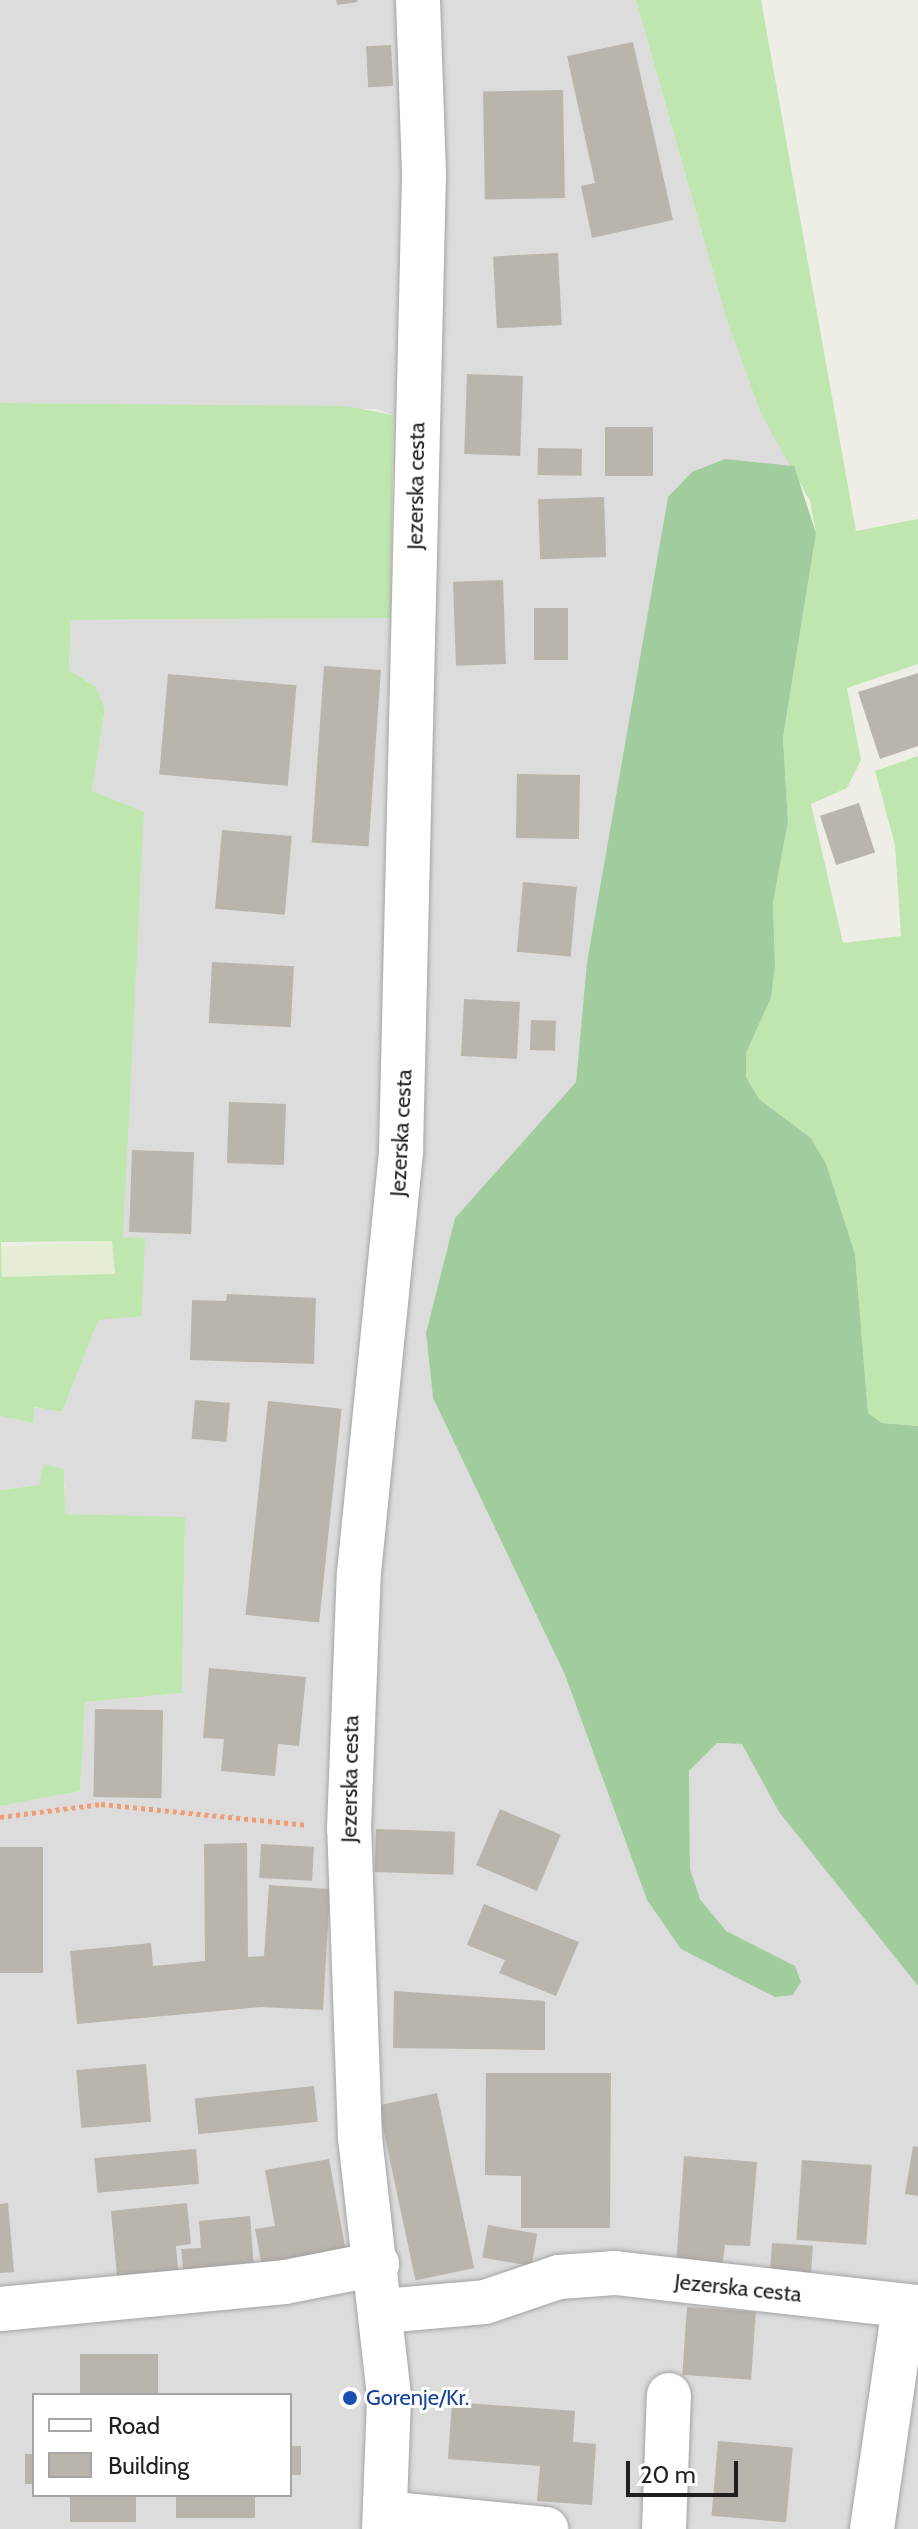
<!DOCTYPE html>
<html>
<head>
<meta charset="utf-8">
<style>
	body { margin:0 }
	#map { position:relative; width:918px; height:2529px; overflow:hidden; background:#efeee6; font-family:Cabin,sans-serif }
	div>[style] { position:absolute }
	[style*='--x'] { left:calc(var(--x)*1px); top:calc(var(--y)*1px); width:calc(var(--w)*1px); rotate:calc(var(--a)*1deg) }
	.residential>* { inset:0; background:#dddcdc }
	.farmland>* { inset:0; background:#e5edd3; transform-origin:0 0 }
	.grass>* { inset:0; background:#bfe6af }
	.forest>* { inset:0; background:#a1cc9d }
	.building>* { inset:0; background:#b9b4ac; transform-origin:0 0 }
	.path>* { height:5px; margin-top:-2.5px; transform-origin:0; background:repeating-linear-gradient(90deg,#f19c75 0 4px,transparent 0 8px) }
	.roads { filter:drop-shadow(0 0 2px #a3a3a3) drop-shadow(0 0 2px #a3a3a3) }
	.minor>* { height:44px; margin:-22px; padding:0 22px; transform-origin:22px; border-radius:22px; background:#fff }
	.tertiary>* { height:44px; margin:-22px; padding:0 22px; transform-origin:22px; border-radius:22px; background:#fff }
	.dots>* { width:22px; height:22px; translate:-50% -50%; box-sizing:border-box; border:4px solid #fff; border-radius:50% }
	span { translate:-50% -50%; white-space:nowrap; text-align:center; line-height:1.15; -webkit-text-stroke:6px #fff; paint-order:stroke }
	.street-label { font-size:22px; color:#1f1f1f }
	.transit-label { font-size:22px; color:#164399 }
	.left { translate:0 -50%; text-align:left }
	.legend { position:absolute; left:32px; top:2393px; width:260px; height:104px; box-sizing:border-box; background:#fff; border:2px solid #a5a5a5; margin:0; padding:10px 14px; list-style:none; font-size:24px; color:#1f1f1f }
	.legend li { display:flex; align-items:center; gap:16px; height:40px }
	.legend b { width:40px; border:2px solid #a5a5a5 }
	.scale { position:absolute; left:626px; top:2461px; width:112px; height:36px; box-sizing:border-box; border:4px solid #1f1f1f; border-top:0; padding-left:10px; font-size:24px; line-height:28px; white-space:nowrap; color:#1f1f1f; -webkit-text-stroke:6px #fff; paint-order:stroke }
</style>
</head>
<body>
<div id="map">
	<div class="residential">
		<div style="clip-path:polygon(evenodd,0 0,636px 0,726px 318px,761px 414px,794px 466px,725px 459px,668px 498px,587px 962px,576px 1082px,455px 1218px,426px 1333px,433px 1398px,565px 1675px,647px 1900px,767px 1952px,726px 1932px,700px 1899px,690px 1869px,689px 1771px,717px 1743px,743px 1744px,779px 1812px,918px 1986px,918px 2529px,0 2529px,0 1806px,80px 1791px,84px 1702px,182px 1693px,185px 1518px,64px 1514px,65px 1483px,43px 1465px,39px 1485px,0 1490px,0 1416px,32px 1423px,33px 1407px,62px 1412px,98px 1319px,142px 1315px,144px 1238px,123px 1238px,111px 802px,92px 791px,105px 709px,96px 687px,69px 670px,71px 620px,391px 618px,394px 490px,393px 415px,376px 409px,0 403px,0 0,34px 2395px,290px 2395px,290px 2495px,34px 2495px,34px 2395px)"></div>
	</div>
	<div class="farmland">
		<div style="left:113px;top:1241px;width:33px;height:112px;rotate:87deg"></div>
	</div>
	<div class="grass">
		<div style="clip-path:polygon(636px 0,761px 0,856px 531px,918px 519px,918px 664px,847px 688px,861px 760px,847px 788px,811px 804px,843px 943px,901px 936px,895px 845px,875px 771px,918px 756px,918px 1426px,882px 1423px,868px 1413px,855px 1254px,826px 1165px,811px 1138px,759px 1099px,746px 1077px,746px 1053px,771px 998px,775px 967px,773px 902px,788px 822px,783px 738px,816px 533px,810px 501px,761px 414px,726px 318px)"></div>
		<div style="clip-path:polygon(evenodd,0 403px,346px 406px,393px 415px,391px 618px,71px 620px,69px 670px,96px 687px,105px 709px,92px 791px,144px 812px,123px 1237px,145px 1238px,142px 1316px,98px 1320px,62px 1412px,34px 1407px,33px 1423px,0 1416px,0 403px,112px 1241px,115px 1274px,2px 1277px,1px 1242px,112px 1241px)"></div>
		<div style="clip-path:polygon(43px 1464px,64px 1469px,65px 1514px,185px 1517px,182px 1693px,85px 1702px,80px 1791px,0 1806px,0 1490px,39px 1485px)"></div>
	</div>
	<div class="forest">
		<div style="clip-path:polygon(725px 459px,794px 466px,816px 533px,783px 738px,788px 822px,773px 902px,775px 967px,771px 998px,746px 1053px,746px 1077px,759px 1099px,811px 1138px,826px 1164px,855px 1254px,868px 1413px,882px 1423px,918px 1426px,918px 1986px,779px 1812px,742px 1744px,717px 1743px,689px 1771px,690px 1869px,700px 1899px,726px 1931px,795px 1966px,801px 1982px,793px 1995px,775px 1997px,681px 1949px,647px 1900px,565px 1675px,433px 1398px,426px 1333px,455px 1218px,576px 1082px,587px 962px,668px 497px,692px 472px)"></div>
	</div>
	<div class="building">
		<div style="clip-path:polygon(336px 0,357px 0,358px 2px,337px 5px)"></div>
		<div style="clip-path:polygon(633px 42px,673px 220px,592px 238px,581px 186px,595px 183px,567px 56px)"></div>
		<div style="left:391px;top:45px;width:41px;height:25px;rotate:87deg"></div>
		<div style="left:563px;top:90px;width:108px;height:80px;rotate:89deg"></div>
		<div style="left:558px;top:253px;width:72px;height:65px;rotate:87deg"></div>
		<div style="left:467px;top:374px;width:56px;height:80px;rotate:2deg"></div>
		<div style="left:653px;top:427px;width:49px;height:48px;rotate:90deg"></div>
		<div style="left:538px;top:448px;width:44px;height:27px;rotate:1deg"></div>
		<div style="left:604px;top:497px;width:60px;height:66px;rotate:88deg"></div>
		<div style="left:503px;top:580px;width:84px;height:50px;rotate:88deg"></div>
		<div style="left:534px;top:608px;width:34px;height:52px"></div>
		<div style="left:324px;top:666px;width:57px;height:177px;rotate:4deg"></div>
		<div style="clip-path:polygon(918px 673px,918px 746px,880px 759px,858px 692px)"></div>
		<div style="left:168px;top:674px;width:129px;height:101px;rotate:5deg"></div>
		<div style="left:517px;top:774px;width:63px;height:64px;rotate:1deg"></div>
		<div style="left:859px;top:803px;width:52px;height:41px;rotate:72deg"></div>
		<div style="left:222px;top:830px;width:70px;height:79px;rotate:5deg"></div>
		<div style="left:523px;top:882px;width:54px;height:70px;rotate:5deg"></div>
		<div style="left:212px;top:962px;width:82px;height:61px;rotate:3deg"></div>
		<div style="left:464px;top:999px;width:56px;height:57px;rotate:3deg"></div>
		<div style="left:531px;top:1020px;width:25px;height:30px;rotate:2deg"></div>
		<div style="left:229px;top:1102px;width:57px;height:61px;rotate:2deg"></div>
		<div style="left:132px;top:1150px;width:62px;height:82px;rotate:2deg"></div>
		<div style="clip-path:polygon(227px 1294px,316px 1298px,314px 1364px,190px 1360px,192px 1300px,226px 1301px)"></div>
		<div style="left:195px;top:1400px;width:35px;height:39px;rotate:5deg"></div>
		<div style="left:268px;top:1401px;width:74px;height:215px;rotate:6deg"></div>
		<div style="clip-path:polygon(209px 1668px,306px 1677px,299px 1746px,278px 1744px,275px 1776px,221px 1771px,224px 1739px,203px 1738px)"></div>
		<div style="left:95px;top:1709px;width:68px;height:88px;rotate:1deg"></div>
		<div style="left:500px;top:1809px;width:66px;height:61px;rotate:23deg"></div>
		<div style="left:376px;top:1829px;width:79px;height:43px;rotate:2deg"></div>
		<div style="clip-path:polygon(247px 1843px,248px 1957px,264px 1956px,269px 1885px,330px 1889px,323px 2010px,261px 2007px,77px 2024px,70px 1951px,151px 1943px,153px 1966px,205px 1961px,204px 1844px)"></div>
		<div style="left:261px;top:1844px;width:53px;height:34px;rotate:3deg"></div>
		<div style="left:0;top:1847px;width:43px;height:126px"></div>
		<div style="clip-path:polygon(484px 1904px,579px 1942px,556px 1996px,499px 1973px,505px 1960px,467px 1945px)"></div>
		<div style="clip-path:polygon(394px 1991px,545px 2001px,545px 2050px,393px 2048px)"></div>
		<div style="left:146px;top:2064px;width:58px;height:70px;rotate:85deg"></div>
		<div style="clip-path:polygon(486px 2073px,611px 2073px,610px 2228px,521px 2228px,521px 2176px,485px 2175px)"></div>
		<div style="left:314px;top:2086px;width:36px;height:120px;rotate:84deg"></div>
		<div style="left:437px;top:2093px;width:179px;height:60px;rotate:78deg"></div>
		<div style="clip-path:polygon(913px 2146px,918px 2147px,918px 2196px,905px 2194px)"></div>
		<div style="left:196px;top:2149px;width:35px;height:102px;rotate:85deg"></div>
		<div style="clip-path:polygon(684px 2156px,757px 2162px,750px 2246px,725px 2245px,722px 2269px,676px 2265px)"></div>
		<div style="clip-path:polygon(329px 2159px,346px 2252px,262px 2267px,255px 2229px,275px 2226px,265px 2170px)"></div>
		<div style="left:802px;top:2160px;width:70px;height:80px;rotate:4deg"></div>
		<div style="clip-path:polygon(8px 2203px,14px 2272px,0 2273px,0 2204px)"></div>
		<div style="clip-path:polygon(187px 2203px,191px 2244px,176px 2246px,178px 2270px,117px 2276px,111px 2211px)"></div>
		<div style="clip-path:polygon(250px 2216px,254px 2268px,184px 2275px,181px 2249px,201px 2248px,199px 2221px)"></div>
		<div style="left:488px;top:2225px;width:50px;height:33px;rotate:10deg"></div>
		<div style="left:772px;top:2243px;width:41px;height:35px;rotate:4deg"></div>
		<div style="left:687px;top:2307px;width:69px;height:68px;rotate:4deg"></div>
		<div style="left:158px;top:2354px;width:41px;height:78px;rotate:90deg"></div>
		<div style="clip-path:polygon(452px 2402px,575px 2411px,573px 2442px,596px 2444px,592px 2505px,537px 2501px,540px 2466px,448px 2459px)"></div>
		<div style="left:718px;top:2441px;width:75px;height:75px;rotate:5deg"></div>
		<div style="left:301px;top:2446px;width:29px;height:11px;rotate:90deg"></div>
		<div style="left:25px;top:2454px;width:9px;height:30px"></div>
		<div style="left:70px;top:2495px;width:66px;height:27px"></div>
		<div style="left:176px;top:2495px;width:79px;height:23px"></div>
	</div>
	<div class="path">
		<div style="--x:0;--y:1817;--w:102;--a:-7.3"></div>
		<div style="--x:101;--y:1804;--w:208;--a:5.8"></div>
	</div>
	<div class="roads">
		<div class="minor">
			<div style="--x:0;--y:2309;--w:286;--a:-5.4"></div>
			<div style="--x:285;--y:2282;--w:94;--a:-11.1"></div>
			<div style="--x:383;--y:2311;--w:102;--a:-5"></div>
			<div style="--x:485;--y:2302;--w:78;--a:-18.7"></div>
			<div style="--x:559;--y:2277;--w:56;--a:-4.1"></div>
			<div style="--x:615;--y:2273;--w:305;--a:6.4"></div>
			<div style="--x:386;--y:2513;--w:161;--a:5.7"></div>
			<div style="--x:664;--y:2529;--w:134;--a:-87.9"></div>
			<div style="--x:872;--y:2529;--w:225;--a:-81.8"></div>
		</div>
		<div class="tertiary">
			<div style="--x:384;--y:2529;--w:133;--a:-87.8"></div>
			<div style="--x:389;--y:2396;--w:260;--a:-96.4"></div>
			<div style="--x:360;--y:2138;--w:309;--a:-92"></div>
			<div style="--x:349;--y:1829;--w:256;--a:-87.8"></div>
			<div style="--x:359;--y:1573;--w:425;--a:-84.3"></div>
			<div style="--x:401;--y:1150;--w:977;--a:-88.65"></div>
			<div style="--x:424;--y:173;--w:173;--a:-92"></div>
		</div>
	</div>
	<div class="dots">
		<div style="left:350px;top:2398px;background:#1a4fb4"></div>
	</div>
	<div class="street-label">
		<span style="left:416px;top:486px;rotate:-89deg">Jezerska cesta</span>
		<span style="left:401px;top:1133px;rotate:-87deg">Jezerska cesta</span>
		<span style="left:350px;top:1779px;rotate:-89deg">Jezerska cesta</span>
		<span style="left:738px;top:2288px;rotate:6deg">Jezerska cesta</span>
	</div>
	<div class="transit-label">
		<span class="left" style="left:366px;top:2398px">Gorenje/Kr.</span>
	</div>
	<ul class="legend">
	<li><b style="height:10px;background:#fff"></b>Road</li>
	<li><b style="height:22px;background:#b9b4ac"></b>Building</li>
	</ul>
	<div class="scale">20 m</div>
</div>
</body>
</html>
